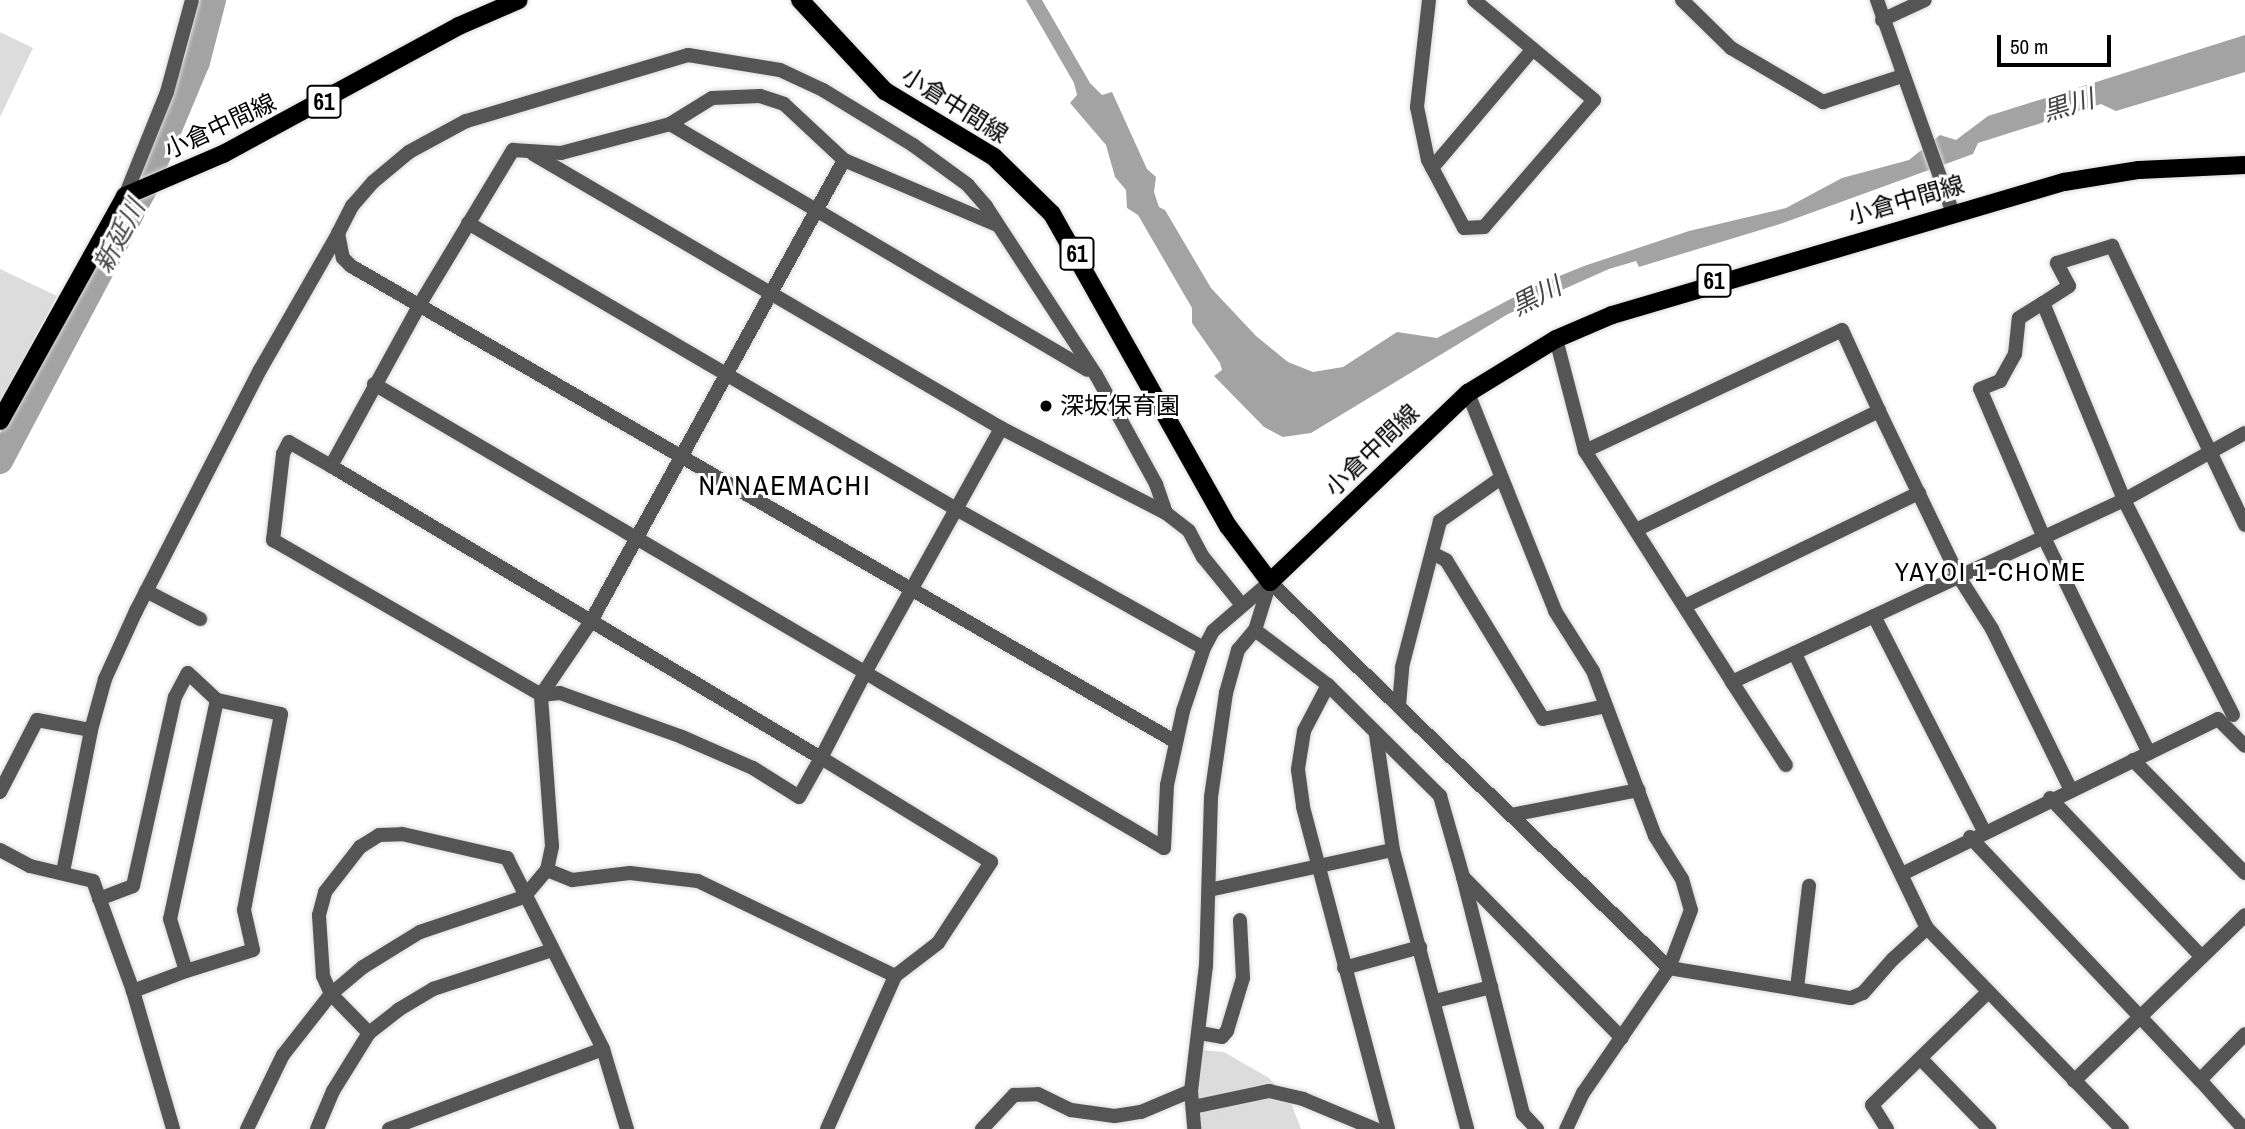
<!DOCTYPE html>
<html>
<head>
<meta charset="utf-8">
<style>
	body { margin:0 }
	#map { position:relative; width:2245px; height:1129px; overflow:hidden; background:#fff; font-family:"Archivo Narrow","Noto Sans JP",sans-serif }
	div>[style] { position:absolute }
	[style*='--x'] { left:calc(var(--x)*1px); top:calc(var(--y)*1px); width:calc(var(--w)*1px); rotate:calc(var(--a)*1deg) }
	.green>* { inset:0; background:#dcdcdc }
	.water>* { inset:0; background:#a3a3a3 }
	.river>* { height:26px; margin:-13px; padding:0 13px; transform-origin:13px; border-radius:13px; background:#a3a3a3 }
	.roads { filter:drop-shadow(0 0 2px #dbdbdb) drop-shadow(0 0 2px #dbdbdb) }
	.minor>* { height:14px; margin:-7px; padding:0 7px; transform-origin:7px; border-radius:7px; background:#555 }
	.tertiary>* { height:14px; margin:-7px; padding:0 7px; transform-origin:7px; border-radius:7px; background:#555 }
	.primary>* { height:18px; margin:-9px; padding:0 9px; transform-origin:9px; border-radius:9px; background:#000 }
	.dots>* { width:19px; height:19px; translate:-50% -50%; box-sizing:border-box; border:4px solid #fff; border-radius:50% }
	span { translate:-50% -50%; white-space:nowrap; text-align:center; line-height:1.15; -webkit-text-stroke:6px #fff; paint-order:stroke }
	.shield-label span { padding:2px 5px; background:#fff; border:2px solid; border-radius:5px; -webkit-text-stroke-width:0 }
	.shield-label { font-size:23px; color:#000; font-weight:700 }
	.street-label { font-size:24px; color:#000 }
	.poi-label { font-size:24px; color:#000 }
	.left { translate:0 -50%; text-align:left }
	.water-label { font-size:26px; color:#444; font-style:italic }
	.neighbourhood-label { font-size:26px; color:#000; letter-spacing:2px }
	.quarter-label { font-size:28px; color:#000; letter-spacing:2px }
	.scale { position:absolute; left:1997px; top:35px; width:114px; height:32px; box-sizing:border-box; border:4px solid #000; border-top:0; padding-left:9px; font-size:21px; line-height:24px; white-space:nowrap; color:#000; -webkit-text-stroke:5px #fff; paint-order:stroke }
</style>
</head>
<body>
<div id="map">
	<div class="green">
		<div style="clip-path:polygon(0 32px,33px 48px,0 117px)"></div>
		<div style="clip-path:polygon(0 269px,57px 296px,0 402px)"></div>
		<div style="clip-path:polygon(1203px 1050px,1224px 1052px,1269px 1078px,1290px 1100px,1301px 1129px,1187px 1129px,1183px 1093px,1190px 1059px)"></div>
	</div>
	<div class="water">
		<div style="clip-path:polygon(1026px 0,1042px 0,1090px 83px,1102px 95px,1112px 92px,1147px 169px,1156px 177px,1154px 192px,1159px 207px,1165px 210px,1211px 288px,1256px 336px,1288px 362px,1313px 372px,1343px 367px,1397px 332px,1437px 338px,1535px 286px,1584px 266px,1689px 231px,1786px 208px,1842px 178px,1909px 160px,1940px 135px,1956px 140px,1988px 116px,2245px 35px,2245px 72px,2116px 111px,2101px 104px,1978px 143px,1973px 154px,1783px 223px,1639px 267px,1636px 261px,1609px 269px,1508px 314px,1311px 433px,1283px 437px,1264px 427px,1214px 376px,1222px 370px,1220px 363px,1192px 323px,1192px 308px,1138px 215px,1127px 208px,1126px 190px,1115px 177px,1106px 145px,1070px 103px,1077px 95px,1074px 83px)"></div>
	</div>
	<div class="river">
		<div style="--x:0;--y:461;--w:306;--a:-62.1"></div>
		<div style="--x:143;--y:191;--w:140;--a:-67.3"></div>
		<div style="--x:197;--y:62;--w:64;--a:-75.5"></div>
	</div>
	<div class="roads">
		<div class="minor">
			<div style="--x:1429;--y:0;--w:108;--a:96.4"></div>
			<div style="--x:1417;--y:107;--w:54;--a:78.3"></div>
			<div style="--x:1428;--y:160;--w:77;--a:62.1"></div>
			<div style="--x:1464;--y:228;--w:20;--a:-3"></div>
			<div style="--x:1484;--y:227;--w:168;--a:-49.1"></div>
			<div style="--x:1594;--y:100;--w:156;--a:-140.2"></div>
			<div style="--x:1682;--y:0;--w:69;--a:44.4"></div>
			<div style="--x:1731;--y:48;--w:107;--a:30.4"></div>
			<div style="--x:1823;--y:102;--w:83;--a:-18.2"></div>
			<div style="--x:670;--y:124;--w:484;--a:30.5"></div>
			<div style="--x:533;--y:154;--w:542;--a:30.35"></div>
			<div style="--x:1001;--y:428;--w:186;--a:27.3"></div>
			<div style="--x:1166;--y:513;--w:29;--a:38"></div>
			<div style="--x:1189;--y:531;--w:30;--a:62"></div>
			<div style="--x:1203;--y:557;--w:62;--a:50.9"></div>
			<div style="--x:1432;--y:168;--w:156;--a:-49.7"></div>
			<div style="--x:468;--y:223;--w:566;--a:30.37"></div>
			<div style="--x:956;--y:509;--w:284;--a:29.3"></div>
			<div style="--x:2043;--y:303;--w:31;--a:-33"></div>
			<div style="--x:2069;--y:286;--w:26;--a:-118"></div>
			<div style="--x:2057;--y:263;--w:58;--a:-17.2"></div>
			<div style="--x:2112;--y:246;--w:309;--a:64.5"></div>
			<div style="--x:1556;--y:339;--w:116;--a:75.5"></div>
			<div style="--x:1585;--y:451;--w:274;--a:57.5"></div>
			<div style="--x:1732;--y:682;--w:432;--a:-24.9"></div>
			<div style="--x:2124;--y:500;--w:138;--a:-29"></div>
			<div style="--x:374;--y:384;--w:916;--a:30.43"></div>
			<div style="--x:1164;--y:848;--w:63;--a:-87.3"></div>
			<div style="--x:1167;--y:785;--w:76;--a:-77.8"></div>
			<div style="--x:1183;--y:711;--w:66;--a:-71.6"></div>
			<div style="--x:1204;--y:648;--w:19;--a:-62"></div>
			<div style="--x:1213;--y:631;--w:75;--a:-40.7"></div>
			<div style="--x:1468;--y:393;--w:235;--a:68.2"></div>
			<div style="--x:1555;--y:611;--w:71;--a:57.7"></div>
			<div style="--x:1593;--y:671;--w:176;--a:69.4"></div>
			<div style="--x:1655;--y:836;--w:51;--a:57.9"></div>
			<div style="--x:1682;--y:879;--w:32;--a:74"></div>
			<div style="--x:1691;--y:910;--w:62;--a:110.8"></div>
			<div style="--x:1669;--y:968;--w:152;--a:124.5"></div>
			<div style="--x:1583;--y:1093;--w:40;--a:115"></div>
			<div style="--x:1585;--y:451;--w:284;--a:-25.2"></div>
			<div style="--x:1842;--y:330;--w:89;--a:65.4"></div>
			<div style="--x:331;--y:466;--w:185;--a:-61.2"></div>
			<div style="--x:420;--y:304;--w:180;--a:-58.9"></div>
			<div style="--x:513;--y:150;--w:48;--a:3.6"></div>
			<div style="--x:561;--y:153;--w:113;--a:-14.9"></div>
			<div style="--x:670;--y:124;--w:49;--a:-31.8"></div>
			<div style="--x:712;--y:98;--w:48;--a:-2.4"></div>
			<div style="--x:760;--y:96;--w:25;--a:18"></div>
			<div style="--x:784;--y:104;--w:82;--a:43"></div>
			<div style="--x:844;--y:160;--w:166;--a:23"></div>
			<div style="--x:1166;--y:513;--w:31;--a:-109"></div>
			<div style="--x:1156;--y:484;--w:124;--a:-118.8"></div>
			<div style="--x:1096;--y:375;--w:202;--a:-123.1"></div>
			<div style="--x:986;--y:206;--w:28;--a:-131"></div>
			<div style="--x:968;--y:185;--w:68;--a:-144"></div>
			<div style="--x:913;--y:145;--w:105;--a:-148.6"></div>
			<div style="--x:823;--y:90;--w:47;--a:-155.1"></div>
			<div style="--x:780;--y:70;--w:93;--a:-170.7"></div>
			<div style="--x:688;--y:55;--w:232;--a:163.4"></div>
			<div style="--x:466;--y:121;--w:65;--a:151.5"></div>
			<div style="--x:409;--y:152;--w:47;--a:140.2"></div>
			<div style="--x:373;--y:182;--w:32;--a:131"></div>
			<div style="--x:352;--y:206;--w:30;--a:117"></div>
			<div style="--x:338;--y:233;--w:25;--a:79"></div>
			<div style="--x:343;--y:258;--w:11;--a:45"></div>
			<div style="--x:351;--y:266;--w:952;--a:29.98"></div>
			<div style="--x:1636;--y:530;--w:271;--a:-26.1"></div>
			<div style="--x:1879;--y:411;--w:184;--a:64.3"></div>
			<div style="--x:1959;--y:577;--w:62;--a:57.6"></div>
			<div style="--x:1992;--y:629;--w:177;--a:63.9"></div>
			<div style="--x:1432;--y:553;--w:16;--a:27"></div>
			<div style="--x:1446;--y:560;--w:186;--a:58.6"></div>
			<div style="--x:1543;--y:719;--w:64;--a:-11.7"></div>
			<div style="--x:146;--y:591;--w:61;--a:27.4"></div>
			<div style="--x:1685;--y:606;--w:260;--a:-25.8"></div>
			<div style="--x:1874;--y:616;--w:242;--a:62.9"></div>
			<div style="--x:1255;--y:630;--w:91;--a:37"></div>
			<div style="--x:1328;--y:685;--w:158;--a:44.7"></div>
			<div style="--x:1440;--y:796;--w:84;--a:74.1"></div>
			<div style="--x:1795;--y:654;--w:304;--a:64.3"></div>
			<div style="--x:1927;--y:928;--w:46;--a:137.6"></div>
			<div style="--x:1732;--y:682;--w:99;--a:57"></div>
			<div style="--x:1328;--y:685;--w:52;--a:117.6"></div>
			<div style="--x:1304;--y:731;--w:39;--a:99"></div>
			<div style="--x:1298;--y:770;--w:37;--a:82"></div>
			<div style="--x:1303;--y:807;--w:333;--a:75.2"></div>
			<div style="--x:1399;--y:705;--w:38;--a:-85"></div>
			<div style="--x:1402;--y:667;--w:151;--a:-75.4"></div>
			<div style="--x:1440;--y:521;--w:75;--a:-35.2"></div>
			<div style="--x:1376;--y:735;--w:116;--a:81.6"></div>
			<div style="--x:1393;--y:850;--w:289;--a:75.1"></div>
			<div style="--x:2149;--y:753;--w:239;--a:-116"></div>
			<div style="--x:2044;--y:538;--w:162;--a:-113.2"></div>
			<div style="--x:1980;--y:389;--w:22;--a:-22"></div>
			<div style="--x:2000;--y:381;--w:31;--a:-61"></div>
			<div style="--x:2015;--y:354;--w:36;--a:-84"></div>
			<div style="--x:2019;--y:318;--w:28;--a:-32"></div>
			<div style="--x:2043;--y:303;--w:213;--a:67.6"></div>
			<div style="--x:2124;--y:500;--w:241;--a:63.1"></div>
			<div style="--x:2133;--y:760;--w:159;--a:45.3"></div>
			<div style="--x:0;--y:792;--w:81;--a:-62.8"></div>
			<div style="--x:37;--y:720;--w:55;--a:10.5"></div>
			<div style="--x:91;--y:730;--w:53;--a:-74.6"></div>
			<div style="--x:105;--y:679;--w:75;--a:-65.5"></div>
			<div style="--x:136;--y:611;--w:271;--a:-62.8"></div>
			<div style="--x:260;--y:370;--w:157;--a:-60.2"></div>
			<div style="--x:2050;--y:798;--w:220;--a:46.3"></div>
			<div style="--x:1511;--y:815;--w:130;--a:-11.1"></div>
			<div style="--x:1970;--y:837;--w:335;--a:46.6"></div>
			<div style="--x:0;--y:850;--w:34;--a:28"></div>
			<div style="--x:30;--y:866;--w:65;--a:13.4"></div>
			<div style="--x:93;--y:881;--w:117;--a:70"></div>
			<div style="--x:133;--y:991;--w:144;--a:73.8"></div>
			<div style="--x:547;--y:870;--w:27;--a:22"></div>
			<div style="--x:572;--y:880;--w:58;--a:-6.9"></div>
			<div style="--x:630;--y:873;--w:68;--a:6.7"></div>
			<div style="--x:698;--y:881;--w:219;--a:25.7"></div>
			<div style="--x:63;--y:872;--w:145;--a:-78.8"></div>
			<div style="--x:1902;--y:874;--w:352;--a:-26.1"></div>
			<div style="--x:2218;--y:719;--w:38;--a:45"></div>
			<div style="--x:1209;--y:890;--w:188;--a:-12.3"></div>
			<div style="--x:99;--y:899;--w:36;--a:-21"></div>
			<div style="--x:133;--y:886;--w:194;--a:-77.5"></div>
			<div style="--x:175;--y:697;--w:27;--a:-62"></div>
			<div style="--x:188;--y:673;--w:40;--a:43"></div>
			<div style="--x:217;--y:700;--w:224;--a:102.1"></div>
			<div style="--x:170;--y:919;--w:54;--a:72.9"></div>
			<div style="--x:186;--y:971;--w:57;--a:159.3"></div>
			<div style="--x:1344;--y:968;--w:79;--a:-15.4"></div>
			<div style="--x:186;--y:971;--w:70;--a:-17.4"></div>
			<div style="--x:253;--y:950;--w:41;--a:-102.7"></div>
			<div style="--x:244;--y:910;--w:199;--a:-79.3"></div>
			<div style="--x:281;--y:714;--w:66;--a:-167.7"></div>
			<div style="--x:1797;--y:988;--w:103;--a:-83.3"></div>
			<div style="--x:1435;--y:1001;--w:58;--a:-14"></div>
			<div style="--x:369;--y:1033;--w:54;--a:-134.3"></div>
			<div style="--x:331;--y:994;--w:20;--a:-114"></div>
			<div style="--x:323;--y:976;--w:61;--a:-93.8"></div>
			<div style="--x:319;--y:915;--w:24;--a:-75"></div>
			<div style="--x:325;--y:892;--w:57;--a:-52.1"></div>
			<div style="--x:360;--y:847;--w:22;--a:-32"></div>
			<div style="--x:379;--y:835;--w:23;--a:-2"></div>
			<div style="--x:402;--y:834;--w:108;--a:12.9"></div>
			<div style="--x:507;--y:858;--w:214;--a:63.3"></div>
			<div style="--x:603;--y:1049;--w:84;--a:73.3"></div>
			<div style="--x:1200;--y:1033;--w:22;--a:10"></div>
			<div style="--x:1222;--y:1037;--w:8;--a:-50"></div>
			<div style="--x:1227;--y:1031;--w:55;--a:-73.2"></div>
			<div style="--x:1243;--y:978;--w:58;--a:-93"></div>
			<div style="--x:1921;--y:1059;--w:98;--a:45.8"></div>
			<div style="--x:1193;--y:1107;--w:78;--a:-11.9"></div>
			<div style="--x:1269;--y:1091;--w:35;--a:13"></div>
			<div style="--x:1303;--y:1099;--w:78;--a:22.6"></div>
			<div style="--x:317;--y:1129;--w:41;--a:-67.2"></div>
			<div style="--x:333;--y:1091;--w:68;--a:-58.2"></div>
			<div style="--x:369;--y:1033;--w:37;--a:-38"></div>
			<div style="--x:398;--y:1010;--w:41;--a:-31"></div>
			<div style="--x:433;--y:989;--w:125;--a:-18.1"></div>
			<div style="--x:389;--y:1129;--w:228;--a:-20.5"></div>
			<div style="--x:827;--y:1129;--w:167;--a:-66"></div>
			<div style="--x:895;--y:976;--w:54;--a:-37.5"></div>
			<div style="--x:938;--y:943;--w:97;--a:-56.8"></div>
			<div style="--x:991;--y:862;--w:199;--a:-148.5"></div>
			<div style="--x:821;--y:758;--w:570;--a:-149.21"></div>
			<div style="--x:331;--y:466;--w:48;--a:-150.3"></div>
			<div style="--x:289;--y:442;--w:13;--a:117"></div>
			<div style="--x:283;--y:454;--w:87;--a:96.6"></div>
			<div style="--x:273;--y:540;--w:310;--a:30"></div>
			<div style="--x:541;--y:695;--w:19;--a:-6"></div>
			<div style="--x:560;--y:693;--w:130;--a:19.8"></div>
			<div style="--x:682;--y:737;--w:77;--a:23.6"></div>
			<div style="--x:753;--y:768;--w:54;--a:32.2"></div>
			<div style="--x:799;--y:797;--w:45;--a:-60.6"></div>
			<div style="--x:821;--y:758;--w:98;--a:-62.7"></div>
			<div style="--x:866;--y:671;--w:278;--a:-60.9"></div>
			<div style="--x:982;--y:1129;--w:47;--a:-46.7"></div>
			<div style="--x:1014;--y:1095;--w:24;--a:-2"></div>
			<div style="--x:1038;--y:1094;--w:37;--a:26"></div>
			<div style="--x:1071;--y:1110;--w:44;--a:7.8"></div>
			<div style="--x:1115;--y:1116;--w:26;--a:-9"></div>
			<div style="--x:1141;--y:1112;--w:54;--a:-22.8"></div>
			<div style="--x:1191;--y:1091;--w:126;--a:-83.2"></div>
			<div style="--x:1206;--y:966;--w:169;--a:-88.3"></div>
			<div style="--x:1211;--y:797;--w:105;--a:-81.8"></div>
			<div style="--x:1226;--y:693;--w:45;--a:-74.4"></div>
			<div style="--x:1238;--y:650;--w:26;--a:-50"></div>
			<div style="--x:1255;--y:630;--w:50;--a:-72.6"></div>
			<div style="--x:1537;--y:1129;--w:21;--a:-133"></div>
			<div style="--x:1523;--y:1114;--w:244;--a:-104.2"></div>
			<div style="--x:1463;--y:877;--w:226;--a:45.4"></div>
			<div style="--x:1887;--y:1129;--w:28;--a:-122"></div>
			<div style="--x:1872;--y:1105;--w:162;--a:-44.2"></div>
			<div style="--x:2244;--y:1129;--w:66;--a:-131.9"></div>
			<div style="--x:2200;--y:1080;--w:64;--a:-45.6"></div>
		</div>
		<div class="tertiary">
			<div style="--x:1877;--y:0;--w:226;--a:70.4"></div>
			<div style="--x:1882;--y:20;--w:47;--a:-24.9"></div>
			<div style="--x:125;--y:196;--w:112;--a:-68"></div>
			<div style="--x:167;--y:92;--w:95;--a:-74.8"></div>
			<div style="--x:1270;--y:582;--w:555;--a:44.05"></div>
			<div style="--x:1669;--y:968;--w:184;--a:9.4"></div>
			<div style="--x:1851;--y:998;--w:13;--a:-23"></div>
			<div style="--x:1863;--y:993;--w:45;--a:-48.6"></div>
			<div style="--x:1927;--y:928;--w:280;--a:45.9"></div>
			<div style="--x:2074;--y:1081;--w:238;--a:-44.1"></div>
			<div style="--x:1191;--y:1091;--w:38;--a:85"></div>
			<div style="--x:247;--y:1129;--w:82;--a:-64.1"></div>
			<div style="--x:283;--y:1055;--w:78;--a:-51.8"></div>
			<div style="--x:331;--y:994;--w:42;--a:-40.2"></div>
			<div style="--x:363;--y:967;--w:67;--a:-31.6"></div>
			<div style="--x:420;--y:932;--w:110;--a:-18.6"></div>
			<div style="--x:524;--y:897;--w:35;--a:-50"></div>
			<div style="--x:547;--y:870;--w:25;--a:-78"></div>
			<div style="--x:552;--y:846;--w:151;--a:-94.2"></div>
			<div style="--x:541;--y:695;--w:87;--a:-55.8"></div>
			<div style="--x:590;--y:623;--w:528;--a:-61.25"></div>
		</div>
		<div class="primary">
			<div style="--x:800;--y:0;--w:125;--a:47"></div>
			<div style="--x:885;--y:91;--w:127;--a:31.2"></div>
			<div style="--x:994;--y:157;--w:81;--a:44.5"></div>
			<div style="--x:1052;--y:214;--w:358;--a:60.6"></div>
			<div style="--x:1228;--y:526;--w:70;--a:53.1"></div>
			<div style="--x:1270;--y:582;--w:274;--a:-43.7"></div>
			<div style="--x:1468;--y:393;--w:103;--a:-31.5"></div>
			<div style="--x:1556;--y:339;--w:61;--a:-23.2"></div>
			<div style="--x:1612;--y:315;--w:471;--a:-16.4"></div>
			<div style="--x:2064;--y:182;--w:76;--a:-9.1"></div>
			<div style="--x:2139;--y:170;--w:106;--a:-2.7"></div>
			<div style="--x:0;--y:421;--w:257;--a:-60.9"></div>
			<div style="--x:125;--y:196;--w:107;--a:-23.2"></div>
			<div style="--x:223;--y:154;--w:268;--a:-28.5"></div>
			<div style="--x:459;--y:26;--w:65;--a:-23.4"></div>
		</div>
	</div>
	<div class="dots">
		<div style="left:1046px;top:406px;background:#000"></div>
	</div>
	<div class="shield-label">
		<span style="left:324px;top:102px">61</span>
		<span style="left:1077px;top:254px">61</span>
		<span style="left:1714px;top:281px">61</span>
	</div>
	<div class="street-label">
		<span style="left:955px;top:105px;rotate:32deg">小倉中間線</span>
		<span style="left:220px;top:126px;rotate:-25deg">小倉中間線</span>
		<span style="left:1906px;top:200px;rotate:-16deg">小倉中間線</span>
		<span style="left:1372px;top:450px;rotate:-44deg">小倉中間線</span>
	</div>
	<div class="poi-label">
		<span class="left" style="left:1060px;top:406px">深坂保育園</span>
	</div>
	<div class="water-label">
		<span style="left:2068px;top:105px;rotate:-17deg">黒川</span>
		<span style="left:119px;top:236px;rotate:-62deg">新延川</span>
		<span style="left:1536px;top:296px;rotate:-27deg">黒川</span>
	</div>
	<div class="neighbourhood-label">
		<span style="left:1991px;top:572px">YAYOI 1-CHOME</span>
	</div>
	<div class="quarter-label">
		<span style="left:785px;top:485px">NANAEMACHI</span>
	</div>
	<div class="scale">50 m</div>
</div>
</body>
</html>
